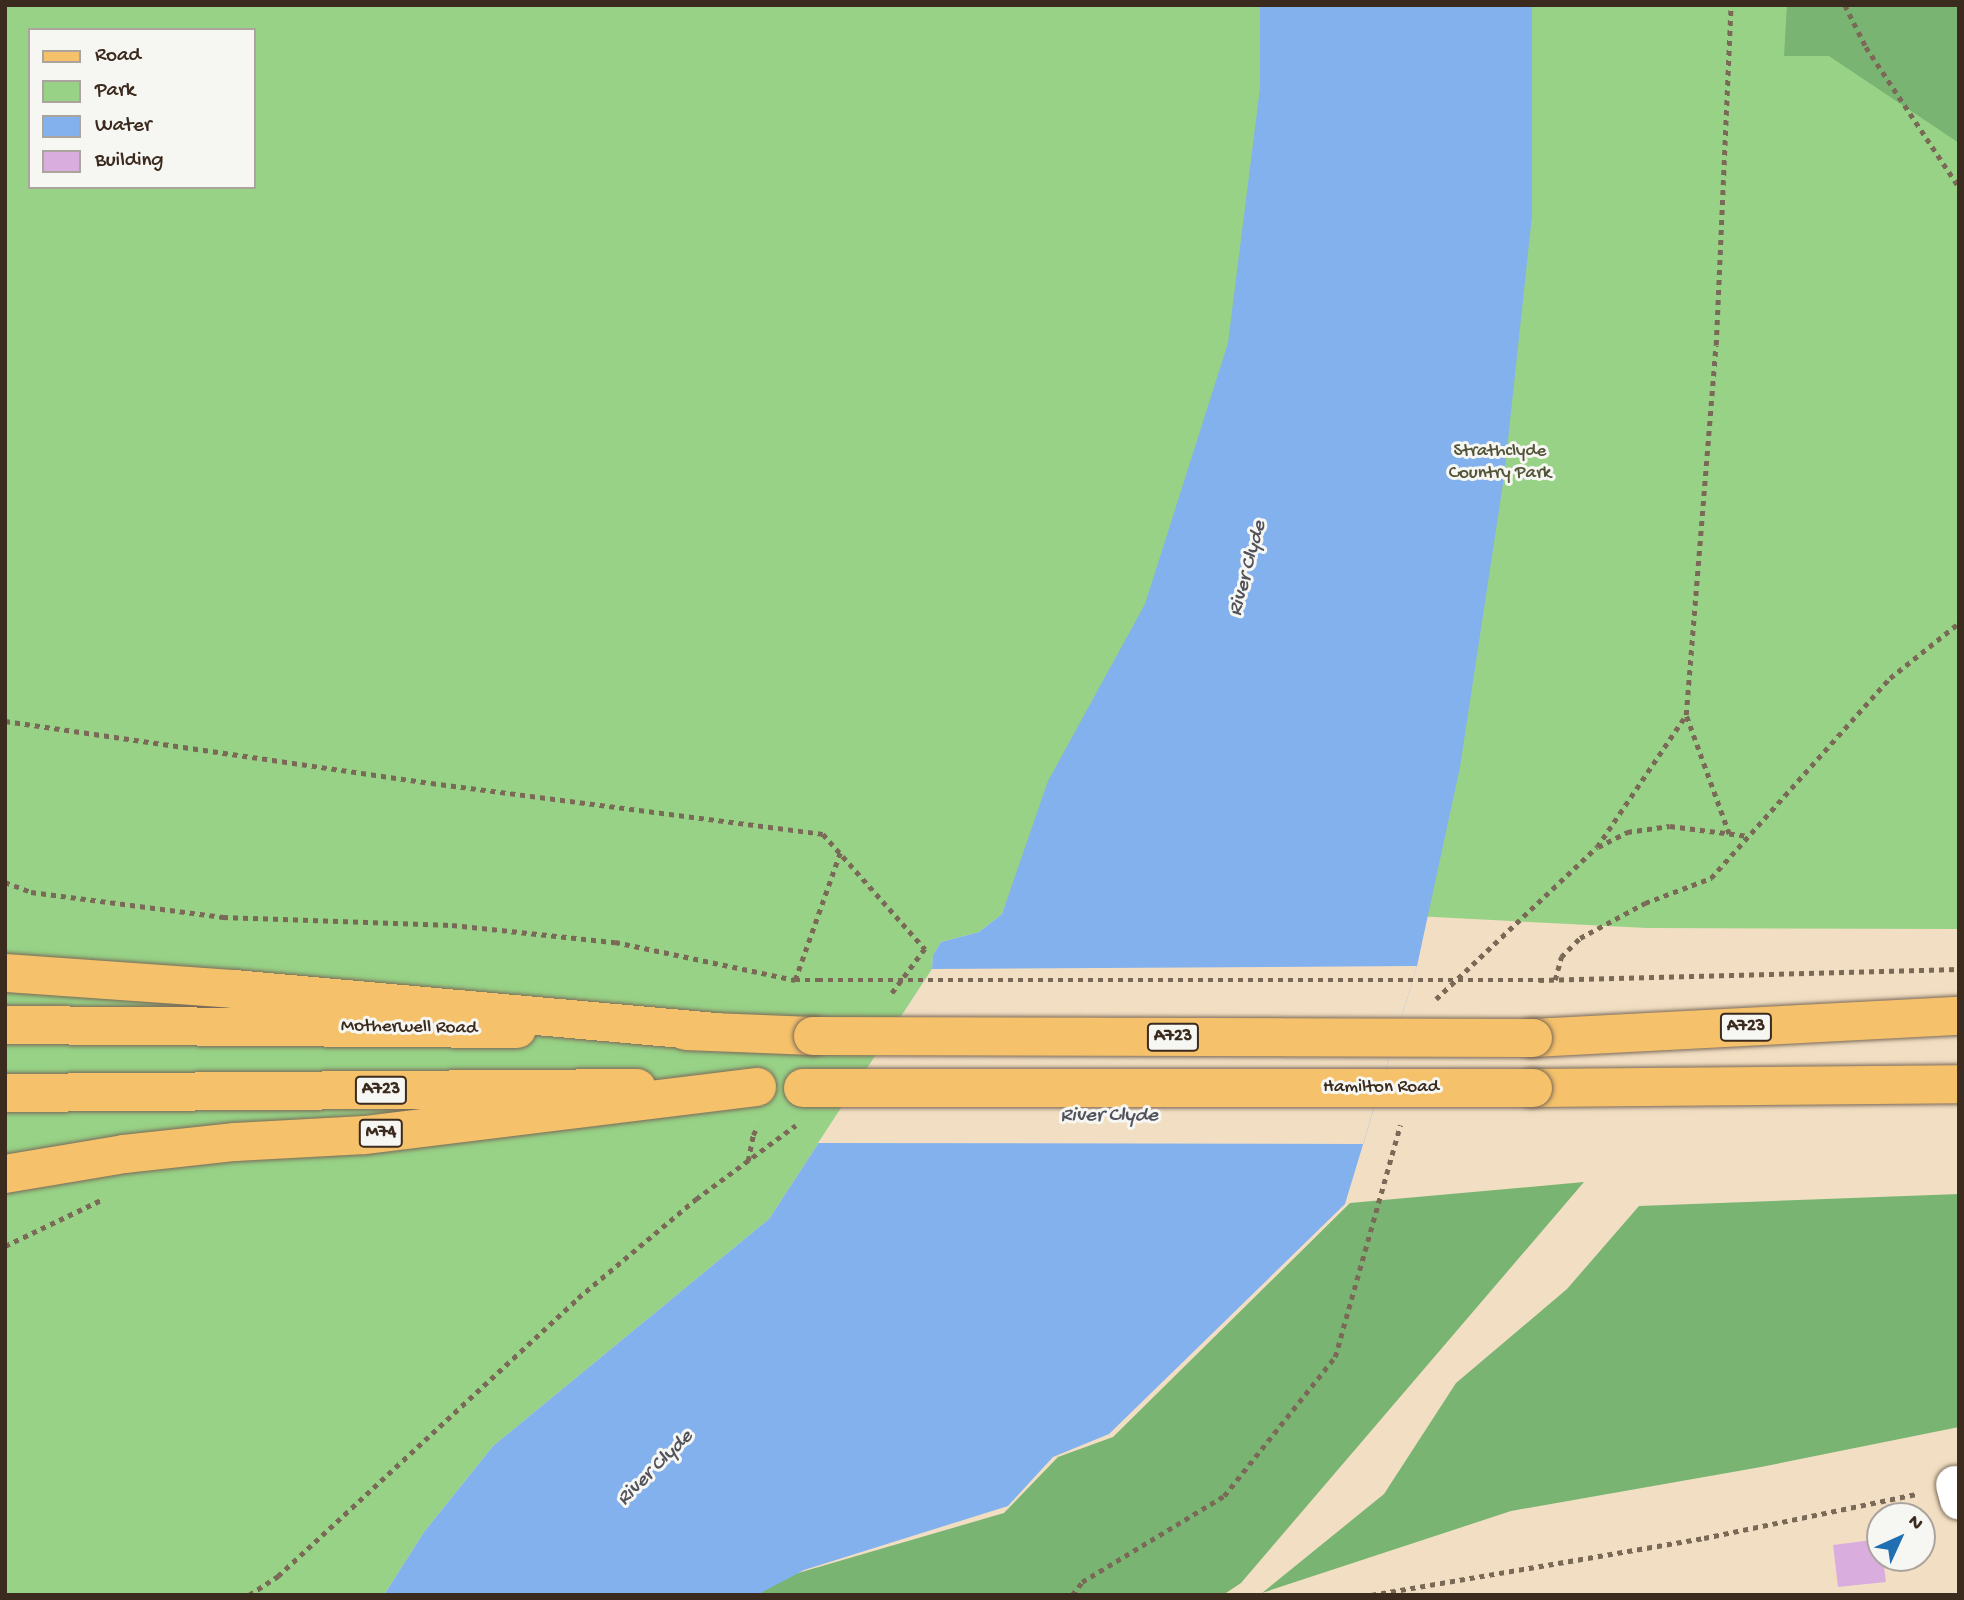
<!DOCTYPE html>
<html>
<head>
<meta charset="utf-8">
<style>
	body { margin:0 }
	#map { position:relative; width:1964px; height:1600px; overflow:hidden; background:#f2dfc3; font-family:"Gochi Hand",sans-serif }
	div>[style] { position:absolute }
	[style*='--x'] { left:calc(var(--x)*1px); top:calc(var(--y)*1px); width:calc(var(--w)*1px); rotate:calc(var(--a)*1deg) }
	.green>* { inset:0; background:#97d286 }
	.forest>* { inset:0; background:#79b473 }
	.water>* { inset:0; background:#83b1ed }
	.pier>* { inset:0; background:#f2dfc3 }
	.building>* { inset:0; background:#d9aede }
	.path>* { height:4.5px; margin-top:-2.25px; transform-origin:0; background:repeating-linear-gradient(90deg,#7b6958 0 5px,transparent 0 10px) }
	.roads { filter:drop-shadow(0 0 2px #7b6958) drop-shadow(0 0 2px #7b6958) }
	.street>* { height:38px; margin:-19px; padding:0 19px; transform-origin:19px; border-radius:19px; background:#fff }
	.primary>* { height:38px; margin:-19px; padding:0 19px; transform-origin:19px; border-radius:19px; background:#f5c16b }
	.highway>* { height:38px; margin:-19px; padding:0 19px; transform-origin:19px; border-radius:19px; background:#f5c16b }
	.path-bridge>* { height:4.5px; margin-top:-2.25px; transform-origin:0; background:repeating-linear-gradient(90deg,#7b6958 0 5px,transparent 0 10px) }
	.bridges { filter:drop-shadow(0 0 2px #7b6958) drop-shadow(0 0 2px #7b6958) }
	.primary-bridge>* { height:38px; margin:-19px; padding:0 19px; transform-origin:19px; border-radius:19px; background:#f5c16b }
	span { translate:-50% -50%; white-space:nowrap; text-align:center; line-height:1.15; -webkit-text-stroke:6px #f6f6f2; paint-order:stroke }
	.shield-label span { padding:2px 5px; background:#f6f6f2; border:2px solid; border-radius:5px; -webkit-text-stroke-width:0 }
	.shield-label { font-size:18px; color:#3b2a1e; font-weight:700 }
	.park-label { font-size:19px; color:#525438 }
	.street-label { font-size:19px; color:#3b2a1e }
	.water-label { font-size:21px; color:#51525c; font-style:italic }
	.frame { position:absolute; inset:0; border:7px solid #3b2a1e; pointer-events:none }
	.legend { position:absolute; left:28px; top:28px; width:228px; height:161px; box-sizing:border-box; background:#f6f6f2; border:2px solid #aba49d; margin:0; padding:9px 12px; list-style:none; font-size:21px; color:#3b2a1e }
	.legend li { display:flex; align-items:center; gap:14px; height:35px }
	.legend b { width:35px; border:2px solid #aba49d }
	.north { position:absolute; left:1866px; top:1502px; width:70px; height:70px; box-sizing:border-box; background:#f6f6f2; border:2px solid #aba49d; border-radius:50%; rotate:45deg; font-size:19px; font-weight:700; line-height:28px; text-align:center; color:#3b2a1e }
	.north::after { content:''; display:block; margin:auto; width:24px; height:32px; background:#1f6fb2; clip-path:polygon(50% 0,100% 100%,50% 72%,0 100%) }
</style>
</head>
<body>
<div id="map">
	<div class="green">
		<div style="clip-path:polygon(evenodd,5px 5px,1959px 5px,1959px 929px,1647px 928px,1009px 895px,1002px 914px,979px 932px,941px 942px,933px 955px,932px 969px,769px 1219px,493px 1446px,424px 1532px,384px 1595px,5px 1595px,5px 5px,30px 30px,254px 30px,254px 187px,30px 187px,30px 30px)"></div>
	</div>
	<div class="forest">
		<div style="clip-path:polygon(1787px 5px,1959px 5px,1959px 143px,1829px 56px,1784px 56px)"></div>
		<div style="clip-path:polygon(1584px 1182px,1241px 1583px,1223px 1595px,752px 1595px,774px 1580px,1004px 1513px,1058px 1457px,1113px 1437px,1350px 1203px)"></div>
		<div style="clip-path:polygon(1959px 1194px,1959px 1427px,1761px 1467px,1511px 1511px,1262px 1593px,1384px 1494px,1456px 1383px,1567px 1289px,1639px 1206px)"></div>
	</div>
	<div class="water">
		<div style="clip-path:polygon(1260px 5px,1532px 5px,1532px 216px,1504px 477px,1460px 767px,1417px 966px,1345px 1204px,1109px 1434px,1053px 1457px,1008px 1506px,804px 1570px,757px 1595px,384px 1595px,424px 1532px,493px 1446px,769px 1219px,932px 969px,933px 955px,941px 942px,979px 932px,1002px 914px,1048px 781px,1145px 604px,1228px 343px,1260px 88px)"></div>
	</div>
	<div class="pier">
		<div style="clip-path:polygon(1417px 966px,1363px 1144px,818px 1143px,932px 969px)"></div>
	</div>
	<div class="building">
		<div style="clip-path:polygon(1880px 1539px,1880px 1558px,1883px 1558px,1886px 1582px,1838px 1587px,1833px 1545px)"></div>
	</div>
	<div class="path">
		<div style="--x:1845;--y:5;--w:47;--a:63.4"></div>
		<div style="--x:1866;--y:47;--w:168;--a:56.4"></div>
		<div style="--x:5;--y:721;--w:430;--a:8.3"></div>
		<div style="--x:431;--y:783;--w:395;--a:7.4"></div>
		<div style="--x:823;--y:834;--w:154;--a:48.4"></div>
		<div style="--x:925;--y:949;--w:59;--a:126.7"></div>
		<div style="--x:1729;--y:834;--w:127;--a:-109.9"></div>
		<div style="--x:1686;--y:715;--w:371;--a:-85.4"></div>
		<div style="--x:1716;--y:345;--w:340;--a:-87.5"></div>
		<div style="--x:1598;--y:847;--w:33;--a:-27"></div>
		<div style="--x:1627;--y:832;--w:43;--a:-7.9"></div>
		<div style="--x:1670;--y:826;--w:79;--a:7.3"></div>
		<div style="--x:5;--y:882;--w:28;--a:21"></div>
		<div style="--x:31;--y:892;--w:194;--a:7.4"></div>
		<div style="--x:223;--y:917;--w:229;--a:2"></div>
		<div style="--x:452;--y:925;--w:164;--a:6"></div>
		<div style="--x:615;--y:942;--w:184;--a:11.9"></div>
		<div style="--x:795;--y:980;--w:23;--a:0"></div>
		<div style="--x:795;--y:980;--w:135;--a:-70.5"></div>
		<div style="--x:1539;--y:980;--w:420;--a:-1.5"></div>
		<div style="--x:1555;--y:980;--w:24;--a:-75"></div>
		<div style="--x:1561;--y:957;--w:27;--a:-45"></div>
		<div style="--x:1580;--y:938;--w:74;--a:-28.3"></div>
		<div style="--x:1645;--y:903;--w:71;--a:-20.7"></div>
		<div style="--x:1711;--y:878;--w:268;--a:-48.2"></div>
		<div style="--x:1890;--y:678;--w:88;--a:-38.6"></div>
		<div style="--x:1436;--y:999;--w:221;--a:-43.4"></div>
		<div style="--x:1597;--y:847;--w:159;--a:-56"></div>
		<div style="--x:748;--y:1161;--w:26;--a:-79"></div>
		<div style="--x:753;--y:1135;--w:10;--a:-61"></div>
		<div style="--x:5;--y:1246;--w:109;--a:-25.6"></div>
		<div style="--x:249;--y:1595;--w:35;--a:-33"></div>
		<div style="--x:278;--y:1576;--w:409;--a:-42.8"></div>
		<div style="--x:578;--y:1298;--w:154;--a:-40"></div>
		<div style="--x:696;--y:1199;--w:124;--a:-36.5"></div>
		<div style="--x:1072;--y:1595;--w:16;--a:-52"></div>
		<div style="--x:1082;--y:1582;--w:166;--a:-31.2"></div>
		<div style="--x:1224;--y:1496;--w:178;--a:-51.4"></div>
		<div style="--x:1335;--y:1357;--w:241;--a:-74.3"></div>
		<div style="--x:1371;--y:1595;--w:338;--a:-9.7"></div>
		<div style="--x:1704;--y:1538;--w:217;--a:-11.7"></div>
	</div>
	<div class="roads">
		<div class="street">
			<div style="--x:1955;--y:1485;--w:16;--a:75"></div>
		</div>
		<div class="primary">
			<div style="--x:5;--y:1025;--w:512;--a:0.45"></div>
			<div style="--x:686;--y:1031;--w:127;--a:2.3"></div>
			<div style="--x:1533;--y:1038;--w:427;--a:-3"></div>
			<div style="--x:1533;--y:1088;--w:426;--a:-0.5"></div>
			<div style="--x:5;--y:1093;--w:632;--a:-0.45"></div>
		</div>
		<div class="highway">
			<div style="--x:5;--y:973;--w:230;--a:4"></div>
			<div style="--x:234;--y:989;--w:486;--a:5.1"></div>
			<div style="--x:5;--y:1174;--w:121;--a:-9.5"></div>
			<div style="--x:124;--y:1154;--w:112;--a:-6.2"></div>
			<div style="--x:235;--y:1142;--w:130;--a:-3.1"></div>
			<div style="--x:365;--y:1135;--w:395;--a:-7"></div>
		</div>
	</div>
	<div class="path-bridge">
		<div style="--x:818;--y:980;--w:721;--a:0"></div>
	</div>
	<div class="bridges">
		<div class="primary-bridge">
			<div style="--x:813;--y:1036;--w:720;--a:0.16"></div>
			<div style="--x:803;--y:1088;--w:730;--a:0"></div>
		</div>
	</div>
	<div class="shield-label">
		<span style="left:1746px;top:1027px">A723</span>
		<span style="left:1173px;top:1037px">A723</span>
		<span style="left:381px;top:1090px">A723</span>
		<span style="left:381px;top:1133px">M74</span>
	</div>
	<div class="park-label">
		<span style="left:1500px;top:463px">Strathclyde<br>Country Park</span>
	</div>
	<div class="street-label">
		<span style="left:409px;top:1028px;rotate:1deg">Motherwell Road</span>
		<span style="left:1381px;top:1088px">Hamilton Road</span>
	</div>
	<div class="water-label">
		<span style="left:1249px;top:569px;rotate:-75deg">River Clyde</span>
		<span style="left:1109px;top:1117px">River Clyde</span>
		<span style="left:656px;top:1469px;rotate:-45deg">River Clyde</span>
	</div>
	<div class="frame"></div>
	<ul class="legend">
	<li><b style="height:9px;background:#f5c16b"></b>Road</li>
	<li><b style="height:19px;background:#97d286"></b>Park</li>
	<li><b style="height:19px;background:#83b1ed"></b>Water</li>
	<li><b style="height:19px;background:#d9aede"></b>Building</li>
	</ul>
	<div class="north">N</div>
</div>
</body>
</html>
